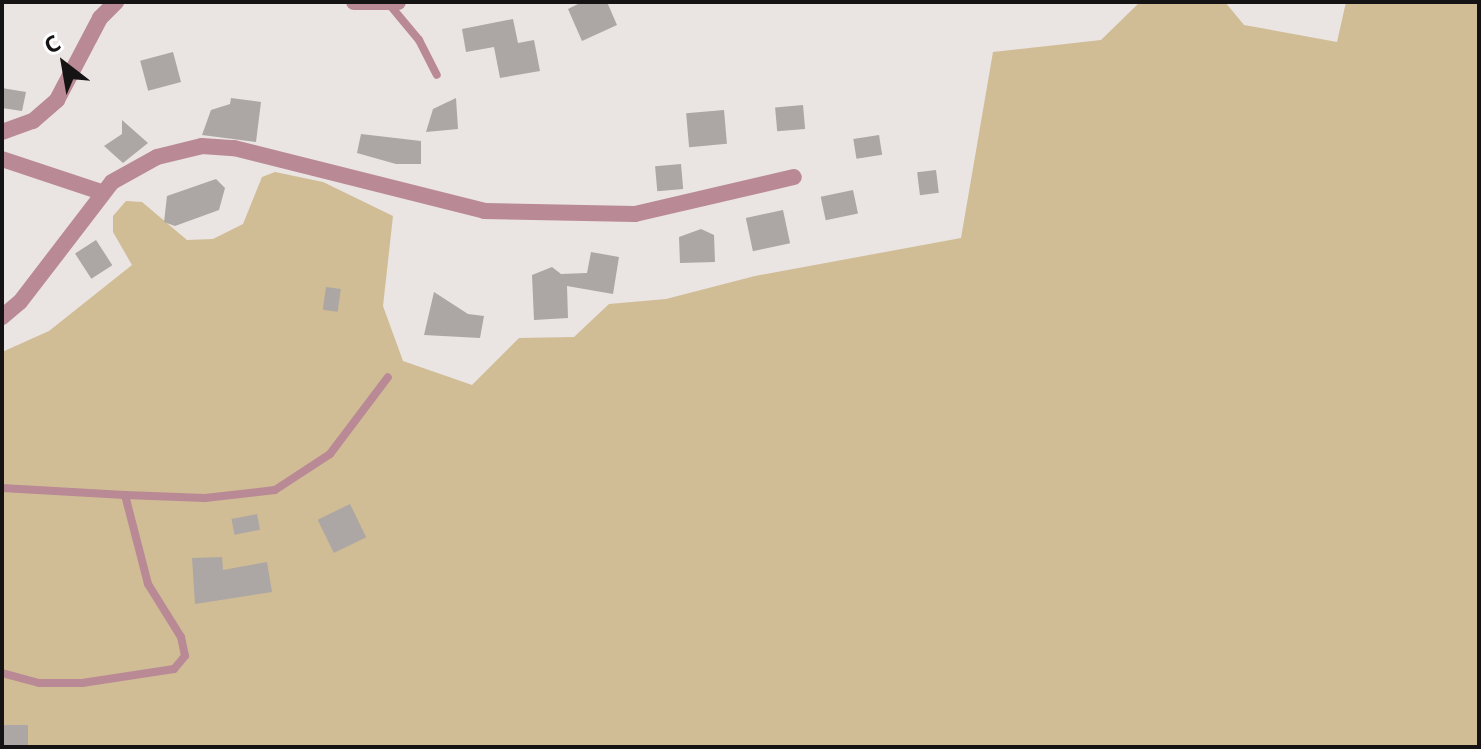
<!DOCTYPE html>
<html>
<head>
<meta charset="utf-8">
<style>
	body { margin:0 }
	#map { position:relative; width:1481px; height:749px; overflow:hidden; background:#eae4e2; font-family:"Noto Sans",sans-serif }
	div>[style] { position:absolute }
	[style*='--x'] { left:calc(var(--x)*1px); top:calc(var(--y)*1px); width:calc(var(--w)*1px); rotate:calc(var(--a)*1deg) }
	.green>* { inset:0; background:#d0bd95 }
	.building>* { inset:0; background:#aca7a4; transform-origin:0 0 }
	.lane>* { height:8px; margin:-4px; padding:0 4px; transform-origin:4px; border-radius:4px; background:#b98995 }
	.street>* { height:16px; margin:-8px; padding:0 8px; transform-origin:8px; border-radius:8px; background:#b98995 }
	span { translate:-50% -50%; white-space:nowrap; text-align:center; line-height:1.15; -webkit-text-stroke:7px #fff; paint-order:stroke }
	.frame { position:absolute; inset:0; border:4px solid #151313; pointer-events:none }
	.north { position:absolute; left:24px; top:24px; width:80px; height:80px; -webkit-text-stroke:6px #fff; paint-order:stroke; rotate:329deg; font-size:22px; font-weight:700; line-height:32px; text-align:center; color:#151313 }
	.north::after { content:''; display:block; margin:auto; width:28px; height:36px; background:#151313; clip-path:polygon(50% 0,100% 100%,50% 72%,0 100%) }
</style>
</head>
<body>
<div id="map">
	<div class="green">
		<div style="clip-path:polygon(1140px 2px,1225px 2px,1244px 25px,1337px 42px,1346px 2px,1479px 2px,1479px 747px,2px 747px,2px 352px,49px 331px,132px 265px,113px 232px,113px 216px,126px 201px,142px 202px,187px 240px,213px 239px,243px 224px,262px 177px,275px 172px,323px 182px,393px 216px,383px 306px,403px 361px,472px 385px,519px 338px,574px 337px,609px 304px,666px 299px,755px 276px,961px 238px,993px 52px,1101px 40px)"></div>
	</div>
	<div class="building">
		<div style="clip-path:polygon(582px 2px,607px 2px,617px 25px,582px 41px,568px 9px)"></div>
		<div style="clip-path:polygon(513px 19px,518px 43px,534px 40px,540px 71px,500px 78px,494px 47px,466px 52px,462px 29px)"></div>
		<div style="left:173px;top:52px;width:31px;height:34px;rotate:75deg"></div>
		<div style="clip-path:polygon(2px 88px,26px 92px,22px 111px,2px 108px)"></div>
		<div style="clip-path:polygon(231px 98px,261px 102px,256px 142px,202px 135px,211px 110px,230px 104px)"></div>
		<div style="clip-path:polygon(456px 98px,458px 129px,426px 132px,433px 109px)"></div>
		<div style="left:803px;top:105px;width:24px;height:28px;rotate:85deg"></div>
		<div style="left:724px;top:110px;width:34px;height:38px;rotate:85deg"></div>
		<div style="clip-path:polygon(122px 120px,148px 143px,123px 163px,104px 146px,122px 134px)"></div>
		<div style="clip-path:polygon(361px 134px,421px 141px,421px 164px,396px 164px,357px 153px)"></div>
		<div style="left:879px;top:135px;width:20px;height:26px;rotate:81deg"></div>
		<div style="left:681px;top:164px;width:25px;height:26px;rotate:85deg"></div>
		<div style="left:936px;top:170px;width:23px;height:19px;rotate:83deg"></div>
		<div style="clip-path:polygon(216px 179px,225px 188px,219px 210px,175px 226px,164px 222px,167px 196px)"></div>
		<div style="left:853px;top:190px;width:24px;height:33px;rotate:78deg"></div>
		<div style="left:783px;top:210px;width:34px;height:38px;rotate:78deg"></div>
		<div style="clip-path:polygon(701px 229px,714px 235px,715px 262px,680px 263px,679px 237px)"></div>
		<div style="left:96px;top:240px;width:30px;height:25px;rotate:57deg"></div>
		<div style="clip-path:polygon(591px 252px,619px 257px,613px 294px,567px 286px,568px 318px,534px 320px,532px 275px,552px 267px,561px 274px,587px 273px)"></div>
		<div style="left:326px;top:287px;width:15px;height:23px;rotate:8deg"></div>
		<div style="clip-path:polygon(434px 292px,468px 314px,484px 316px,480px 338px,424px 335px)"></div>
		<div style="left:350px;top:504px;width:37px;height:36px;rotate:64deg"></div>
		<div style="left:257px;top:514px;width:16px;height:26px;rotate:79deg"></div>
		<div style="clip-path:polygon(222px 557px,223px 570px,267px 562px,272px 592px,195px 604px,192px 558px)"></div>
		<div style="left:28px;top:725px;width:22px;height:26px;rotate:90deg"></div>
	</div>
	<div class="lane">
		<div style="--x:389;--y:4;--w:47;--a:50.2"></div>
		<div style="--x:419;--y:40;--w:39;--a:63"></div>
		<div style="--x:2;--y:488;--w:123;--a:3.3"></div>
		<div style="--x:125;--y:495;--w:92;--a:75.5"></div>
		<div style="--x:148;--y:584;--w:62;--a:58.1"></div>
		<div style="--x:181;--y:637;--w:19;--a:78"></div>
		<div style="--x:185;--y:656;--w:17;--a:130"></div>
		<div style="--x:174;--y:669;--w:93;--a:171.3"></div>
		<div style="--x:82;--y:683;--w:43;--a:180"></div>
		<div style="--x:39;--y:683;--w:38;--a:-165"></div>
		<div style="--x:125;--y:495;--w:80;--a:2.1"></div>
		<div style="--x:205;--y:498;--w:70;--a:-6.5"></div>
		<div style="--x:275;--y:490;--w:66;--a:-33.2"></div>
		<div style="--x:330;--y:454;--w:96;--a:-53"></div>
	</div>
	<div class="street">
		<div style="--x:354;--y:2;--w:44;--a:0"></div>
		<div style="--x:2;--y:132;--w:33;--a:-20"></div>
		<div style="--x:33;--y:121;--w:32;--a:-41"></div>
		<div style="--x:57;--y:100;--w:93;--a:-62.3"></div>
		<div style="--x:100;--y:18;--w:23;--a:-45"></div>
		<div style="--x:2;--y:159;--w:104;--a:18.4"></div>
		<div style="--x:2;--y:317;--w:23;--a:-40"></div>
		<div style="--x:20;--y:302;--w:151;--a:-52.5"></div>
		<div style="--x:112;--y:182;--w:51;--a:-29.1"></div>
		<div style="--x:157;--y:157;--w:46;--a:-13.7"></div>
		<div style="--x:202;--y:146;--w:32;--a:4"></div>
		<div style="--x:234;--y:148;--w:258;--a:14.1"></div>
		<div style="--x:484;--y:211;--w:151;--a:1.1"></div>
		<div style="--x:635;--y:214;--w:163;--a:-13.1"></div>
	</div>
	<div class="frame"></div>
	<div class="north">С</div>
</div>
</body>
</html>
